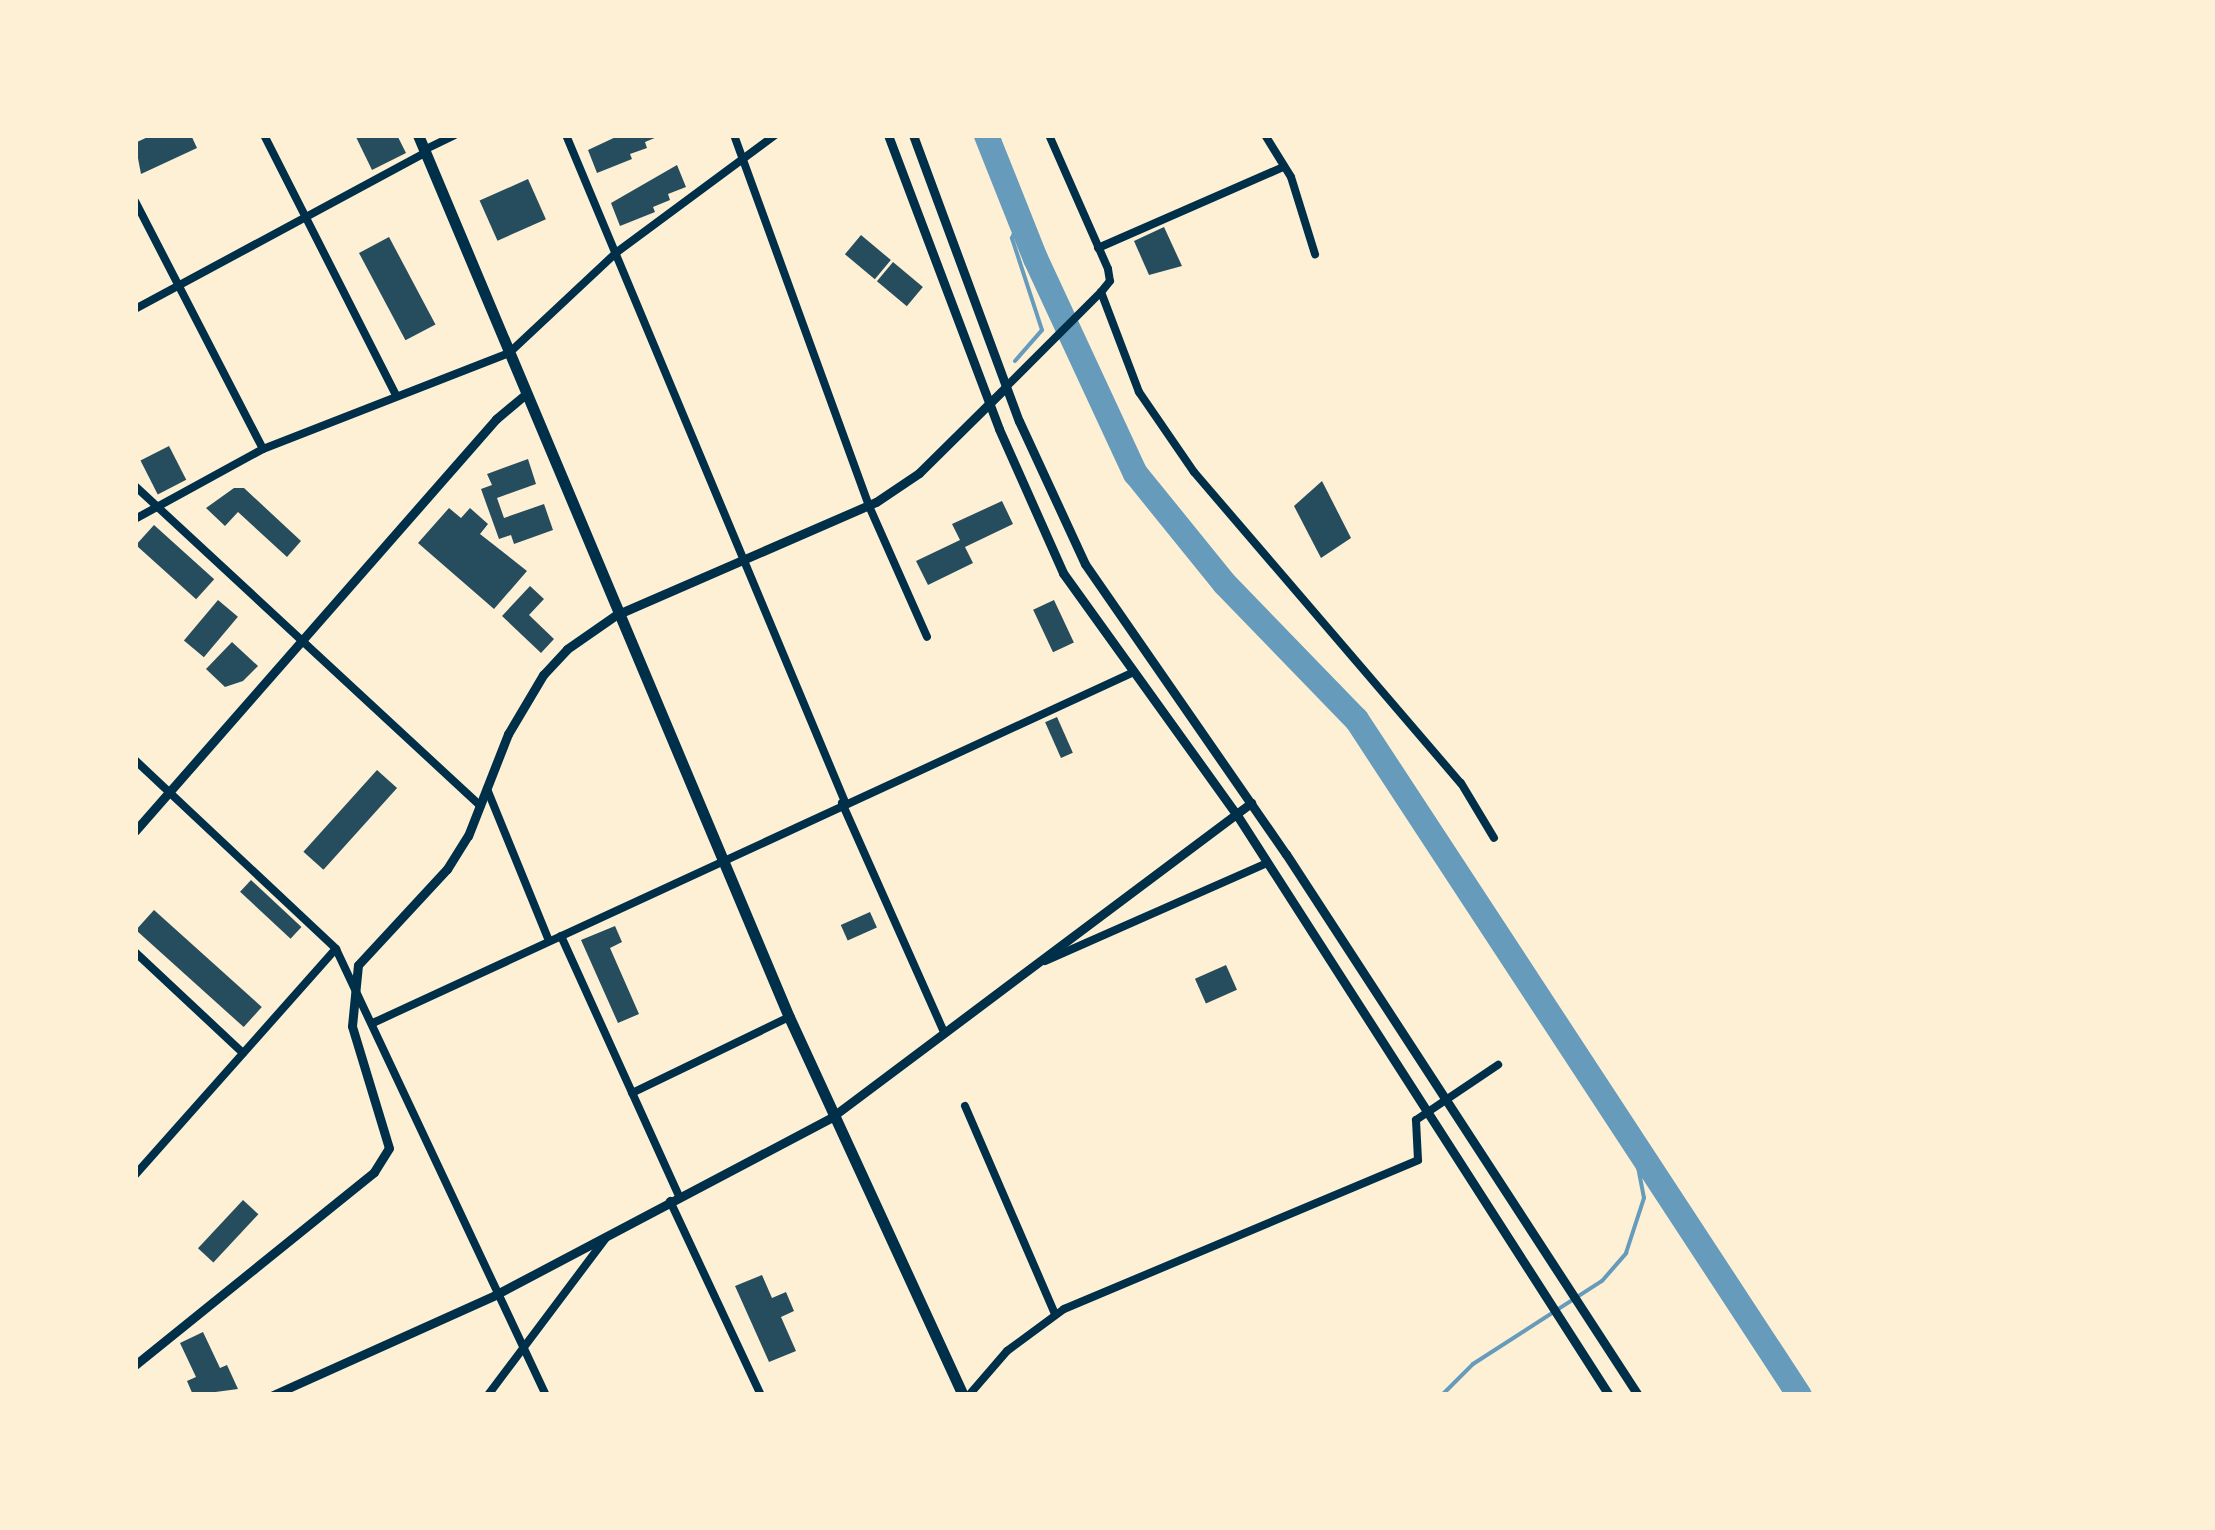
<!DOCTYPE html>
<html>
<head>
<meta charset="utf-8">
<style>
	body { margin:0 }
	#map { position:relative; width:2215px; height:1530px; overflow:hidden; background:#fdf0d5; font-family:Manrope,sans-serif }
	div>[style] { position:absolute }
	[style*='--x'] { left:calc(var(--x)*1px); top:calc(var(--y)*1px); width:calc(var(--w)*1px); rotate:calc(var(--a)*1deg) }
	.stream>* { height:4px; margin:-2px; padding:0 2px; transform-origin:2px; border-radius:2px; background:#669bbc }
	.river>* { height:25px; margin:-12.5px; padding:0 12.5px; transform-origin:12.5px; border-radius:12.5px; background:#669bbc }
	.building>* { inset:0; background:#264d5e; transform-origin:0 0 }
	.minor>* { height:8px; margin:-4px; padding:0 4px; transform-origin:4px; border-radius:4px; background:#003049 }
	.tertiary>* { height:9px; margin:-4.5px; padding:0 4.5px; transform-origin:4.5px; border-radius:4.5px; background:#003049 }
	.primary>* { height:11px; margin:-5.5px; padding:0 5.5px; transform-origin:5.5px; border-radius:5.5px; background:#003049 }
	span { translate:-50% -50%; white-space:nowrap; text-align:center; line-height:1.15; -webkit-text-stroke:8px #fdf0d5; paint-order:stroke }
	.frame { position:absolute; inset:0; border:138px solid #fdf0d5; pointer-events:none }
</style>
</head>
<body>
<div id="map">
	<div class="stream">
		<div style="--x:1015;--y:361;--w:41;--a:-48.9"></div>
		<div style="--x:1042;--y:330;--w:97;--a:-108.1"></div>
		<div style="--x:1012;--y:238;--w:21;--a:-67"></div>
		<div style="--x:1442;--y:1395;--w:44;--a:-45"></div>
		<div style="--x:1473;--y:1364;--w:153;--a:-32.8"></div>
		<div style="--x:1602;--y:1281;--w:37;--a:-49"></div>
		<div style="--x:1626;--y:1253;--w:58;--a:-71.9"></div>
		<div style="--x:1644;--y:1198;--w:53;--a:-100.9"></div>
	</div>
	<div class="river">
		<div style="--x:986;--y:135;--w:132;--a:68.3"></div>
		<div style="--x:1035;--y:258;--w:237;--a:65.1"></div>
		<div style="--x:1135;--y:473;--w:141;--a:51"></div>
		<div style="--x:1224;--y:583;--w:190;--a:45.9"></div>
		<div style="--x:1356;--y:719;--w:808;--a:56.76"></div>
	</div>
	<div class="building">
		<div style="clip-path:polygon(152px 135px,191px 135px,197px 148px,141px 174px,135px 143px)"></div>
		<div style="clip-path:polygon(355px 135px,397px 135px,406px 153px,372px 170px)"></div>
		<div style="clip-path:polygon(620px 135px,662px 135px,645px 142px,647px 148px,630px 154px,632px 159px,597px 173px,588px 150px)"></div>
		<div style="clip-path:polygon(677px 165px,686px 187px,668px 194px,670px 200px,653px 207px,655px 212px,620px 226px,611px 203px)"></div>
		<div style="left:528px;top:179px;width:44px;height:53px;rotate:66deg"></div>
		<div style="clip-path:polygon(1164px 227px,1182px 266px,1149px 275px,1134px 241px)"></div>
		<div style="left:861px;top:235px;width:39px;height:25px;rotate:40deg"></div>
		<div style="left:389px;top:237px;width:99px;height:34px;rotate:62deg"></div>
		<div style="left:893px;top:262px;width:39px;height:25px;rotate:40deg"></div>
		<div style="left:169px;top:446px;width:38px;height:32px;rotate:63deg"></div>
		<div style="clip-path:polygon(528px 459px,536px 484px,497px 498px,504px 518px,544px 504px,553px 530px,514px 544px,511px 535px,499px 539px,481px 489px,492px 485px,487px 474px)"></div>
		<div style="clip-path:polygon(1322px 481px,1351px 538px,1321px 558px,1294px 506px)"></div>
		<div style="clip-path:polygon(234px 488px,244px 488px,301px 541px,287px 557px,238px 512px,225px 526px,206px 508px)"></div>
		<div style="clip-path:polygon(1002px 501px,1013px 524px,965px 547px,973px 563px,928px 585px,916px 561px,960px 540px,952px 524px)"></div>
		<div style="clip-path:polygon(449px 508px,461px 518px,470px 508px,488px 524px,480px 534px,527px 571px,494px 609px,418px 543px)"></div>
		<div style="left:154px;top:525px;width:81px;height:27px;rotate:42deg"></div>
		<div style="clip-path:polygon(530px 586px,544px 599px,529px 615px,554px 639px,541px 653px,502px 616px)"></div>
		<div style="left:218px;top:600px;width:26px;height:53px;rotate:40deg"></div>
		<div style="left:1054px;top:600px;width:47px;height:23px;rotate:65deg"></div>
		<div style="clip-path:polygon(232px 642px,258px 666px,243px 681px,225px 687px,206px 669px)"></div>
		<div style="left:1057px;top:717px;width:39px;height:13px;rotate:66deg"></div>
		<div style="left:377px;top:770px;width:27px;height:110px;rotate:42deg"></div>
		<div style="left:251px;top:880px;width:69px;height:16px;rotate:43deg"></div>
		<div style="left:154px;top:910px;width:145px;height:27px;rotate:42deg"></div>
		<div style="left:870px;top:912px;width:17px;height:32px;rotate:66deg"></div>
		<div style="clip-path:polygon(615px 926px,622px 942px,610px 948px,639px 1014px,618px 1023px,581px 940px)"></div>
		<div style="left:1226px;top:965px;width:27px;height:34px;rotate:66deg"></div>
		<div style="left:243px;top:1200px;width:21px;height:66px;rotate:43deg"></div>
		<div style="clip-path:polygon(762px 1275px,772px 1298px,786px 1292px,794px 1311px,781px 1317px,796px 1351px,769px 1362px,735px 1286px)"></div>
		<div style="clip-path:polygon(203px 1332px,220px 1368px,227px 1365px,238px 1389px,193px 1395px,187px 1381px,196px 1377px,180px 1343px)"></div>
	</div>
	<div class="minor">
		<div style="--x:264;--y:135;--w:292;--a:63.1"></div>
		<div style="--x:566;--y:135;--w:723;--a:67.3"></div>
		<div style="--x:734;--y:135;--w:395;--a:70"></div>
		<div style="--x:869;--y:506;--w:143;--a:66.1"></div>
		<div style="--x:1049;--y:135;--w:146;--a:66.2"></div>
		<div style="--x:1108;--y:269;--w:12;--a:81"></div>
		<div style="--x:1110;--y:281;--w:14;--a:129"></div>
		<div style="--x:1101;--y:292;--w:107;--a:69.2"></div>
		<div style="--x:1139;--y:392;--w:97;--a:55.5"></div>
		<div style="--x:1194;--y:472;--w:410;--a:49.4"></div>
		<div style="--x:1461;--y:783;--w:64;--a:59"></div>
		<div style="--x:1265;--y:135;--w:49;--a:58.2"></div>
		<div style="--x:1291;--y:177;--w:81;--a:72.7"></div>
		<div style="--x:424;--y:150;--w:34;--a:-26"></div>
		<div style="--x:135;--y:201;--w:279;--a:62.7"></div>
		<div style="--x:1098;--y:248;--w:200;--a:-23.6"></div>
		<div style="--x:135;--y:309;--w:329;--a:-28.3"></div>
		<div style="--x:1006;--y:387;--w:134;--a:-45"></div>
		<div style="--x:135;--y:486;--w:471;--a:42.8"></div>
		<div style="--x:135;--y:519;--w:146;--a:-28.7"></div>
		<div style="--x:263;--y:449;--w:264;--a:-21.3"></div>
		<div style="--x:509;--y:353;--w:148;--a:-43.1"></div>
		<div style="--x:617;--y:252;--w:197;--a:-36.5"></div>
		<div style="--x:135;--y:760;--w:276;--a:43.2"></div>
		<div style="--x:336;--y:949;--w:493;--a:64.8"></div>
		<div style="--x:487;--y:789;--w:164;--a:67.8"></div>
		<div style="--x:842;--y:803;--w:248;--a:66"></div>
		<div style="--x:561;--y:936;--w:286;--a:65.6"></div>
		<div style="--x:135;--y:952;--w:148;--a:43.1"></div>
		<div style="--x:1045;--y:961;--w:243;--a:-23.8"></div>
		<div style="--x:375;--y:1022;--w:836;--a:-24.76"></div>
		<div style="--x:632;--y:1093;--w:174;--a:-25.8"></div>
		<div style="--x:965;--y:1106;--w:227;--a:66.6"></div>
		<div style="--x:135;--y:1175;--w:302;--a:-48.4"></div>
		<div style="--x:670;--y:1201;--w:214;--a:64.9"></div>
		<div style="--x:488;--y:1395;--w:196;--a:-53.1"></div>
		<div style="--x:969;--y:1395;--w:58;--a:-49.2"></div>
		<div style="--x:1007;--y:1351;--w:71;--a:-36.4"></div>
		<div style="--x:1064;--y:1309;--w:384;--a:-22.8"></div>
		<div style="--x:1418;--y:1160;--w:40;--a:-92.9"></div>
		<div style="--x:1416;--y:1120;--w:99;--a:-33.9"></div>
	</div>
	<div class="tertiary">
		<div style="--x:888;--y:135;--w:314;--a:69.3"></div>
		<div style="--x:999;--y:429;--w:158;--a:66"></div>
		<div style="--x:1063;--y:573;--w:294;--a:54.3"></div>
		<div style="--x:1235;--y:812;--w:693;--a:57.32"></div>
		<div style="--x:913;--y:135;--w:305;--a:69.7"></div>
		<div style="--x:1019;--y:421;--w:157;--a:65.2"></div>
		<div style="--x:1085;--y:564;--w:353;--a:55.3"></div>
		<div style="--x:1286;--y:854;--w:645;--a:56.95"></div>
		<div style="--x:135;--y:831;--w:548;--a:-48.77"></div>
		<div style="--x:496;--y:419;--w:38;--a:-40"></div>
		<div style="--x:135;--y:1365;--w:307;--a:-38.9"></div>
		<div style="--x:374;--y:1172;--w:28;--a:-58"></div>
		<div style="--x:389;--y:1148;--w:127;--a:-106.9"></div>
		<div style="--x:352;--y:1026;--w:61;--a:-84.4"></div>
		<div style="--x:358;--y:965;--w:131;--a:-47.2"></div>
		<div style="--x:447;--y:869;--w:39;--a:-58"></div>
		<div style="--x:468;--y:836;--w:110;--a:-68.6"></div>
		<div style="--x:508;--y:734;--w:69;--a:-59.3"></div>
		<div style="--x:543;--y:675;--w:35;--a:-47"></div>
		<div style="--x:567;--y:649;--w:60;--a:-34.8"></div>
		<div style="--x:616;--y:615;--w:283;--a:-23.5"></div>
		<div style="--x:876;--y:502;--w:52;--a:-34"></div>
		<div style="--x:919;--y:473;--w:122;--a:-44.7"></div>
		<div style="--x:273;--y:1395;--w:243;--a:-24.2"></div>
		<div style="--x:495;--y:1295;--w:381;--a:-27.8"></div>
		<div style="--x:832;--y:1117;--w:524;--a:-36.85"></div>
	</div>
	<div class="primary">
		<div style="--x:418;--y:135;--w:957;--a:67.19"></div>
		<div style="--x:789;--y:1017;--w:416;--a:65.3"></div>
	</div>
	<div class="frame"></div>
</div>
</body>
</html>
